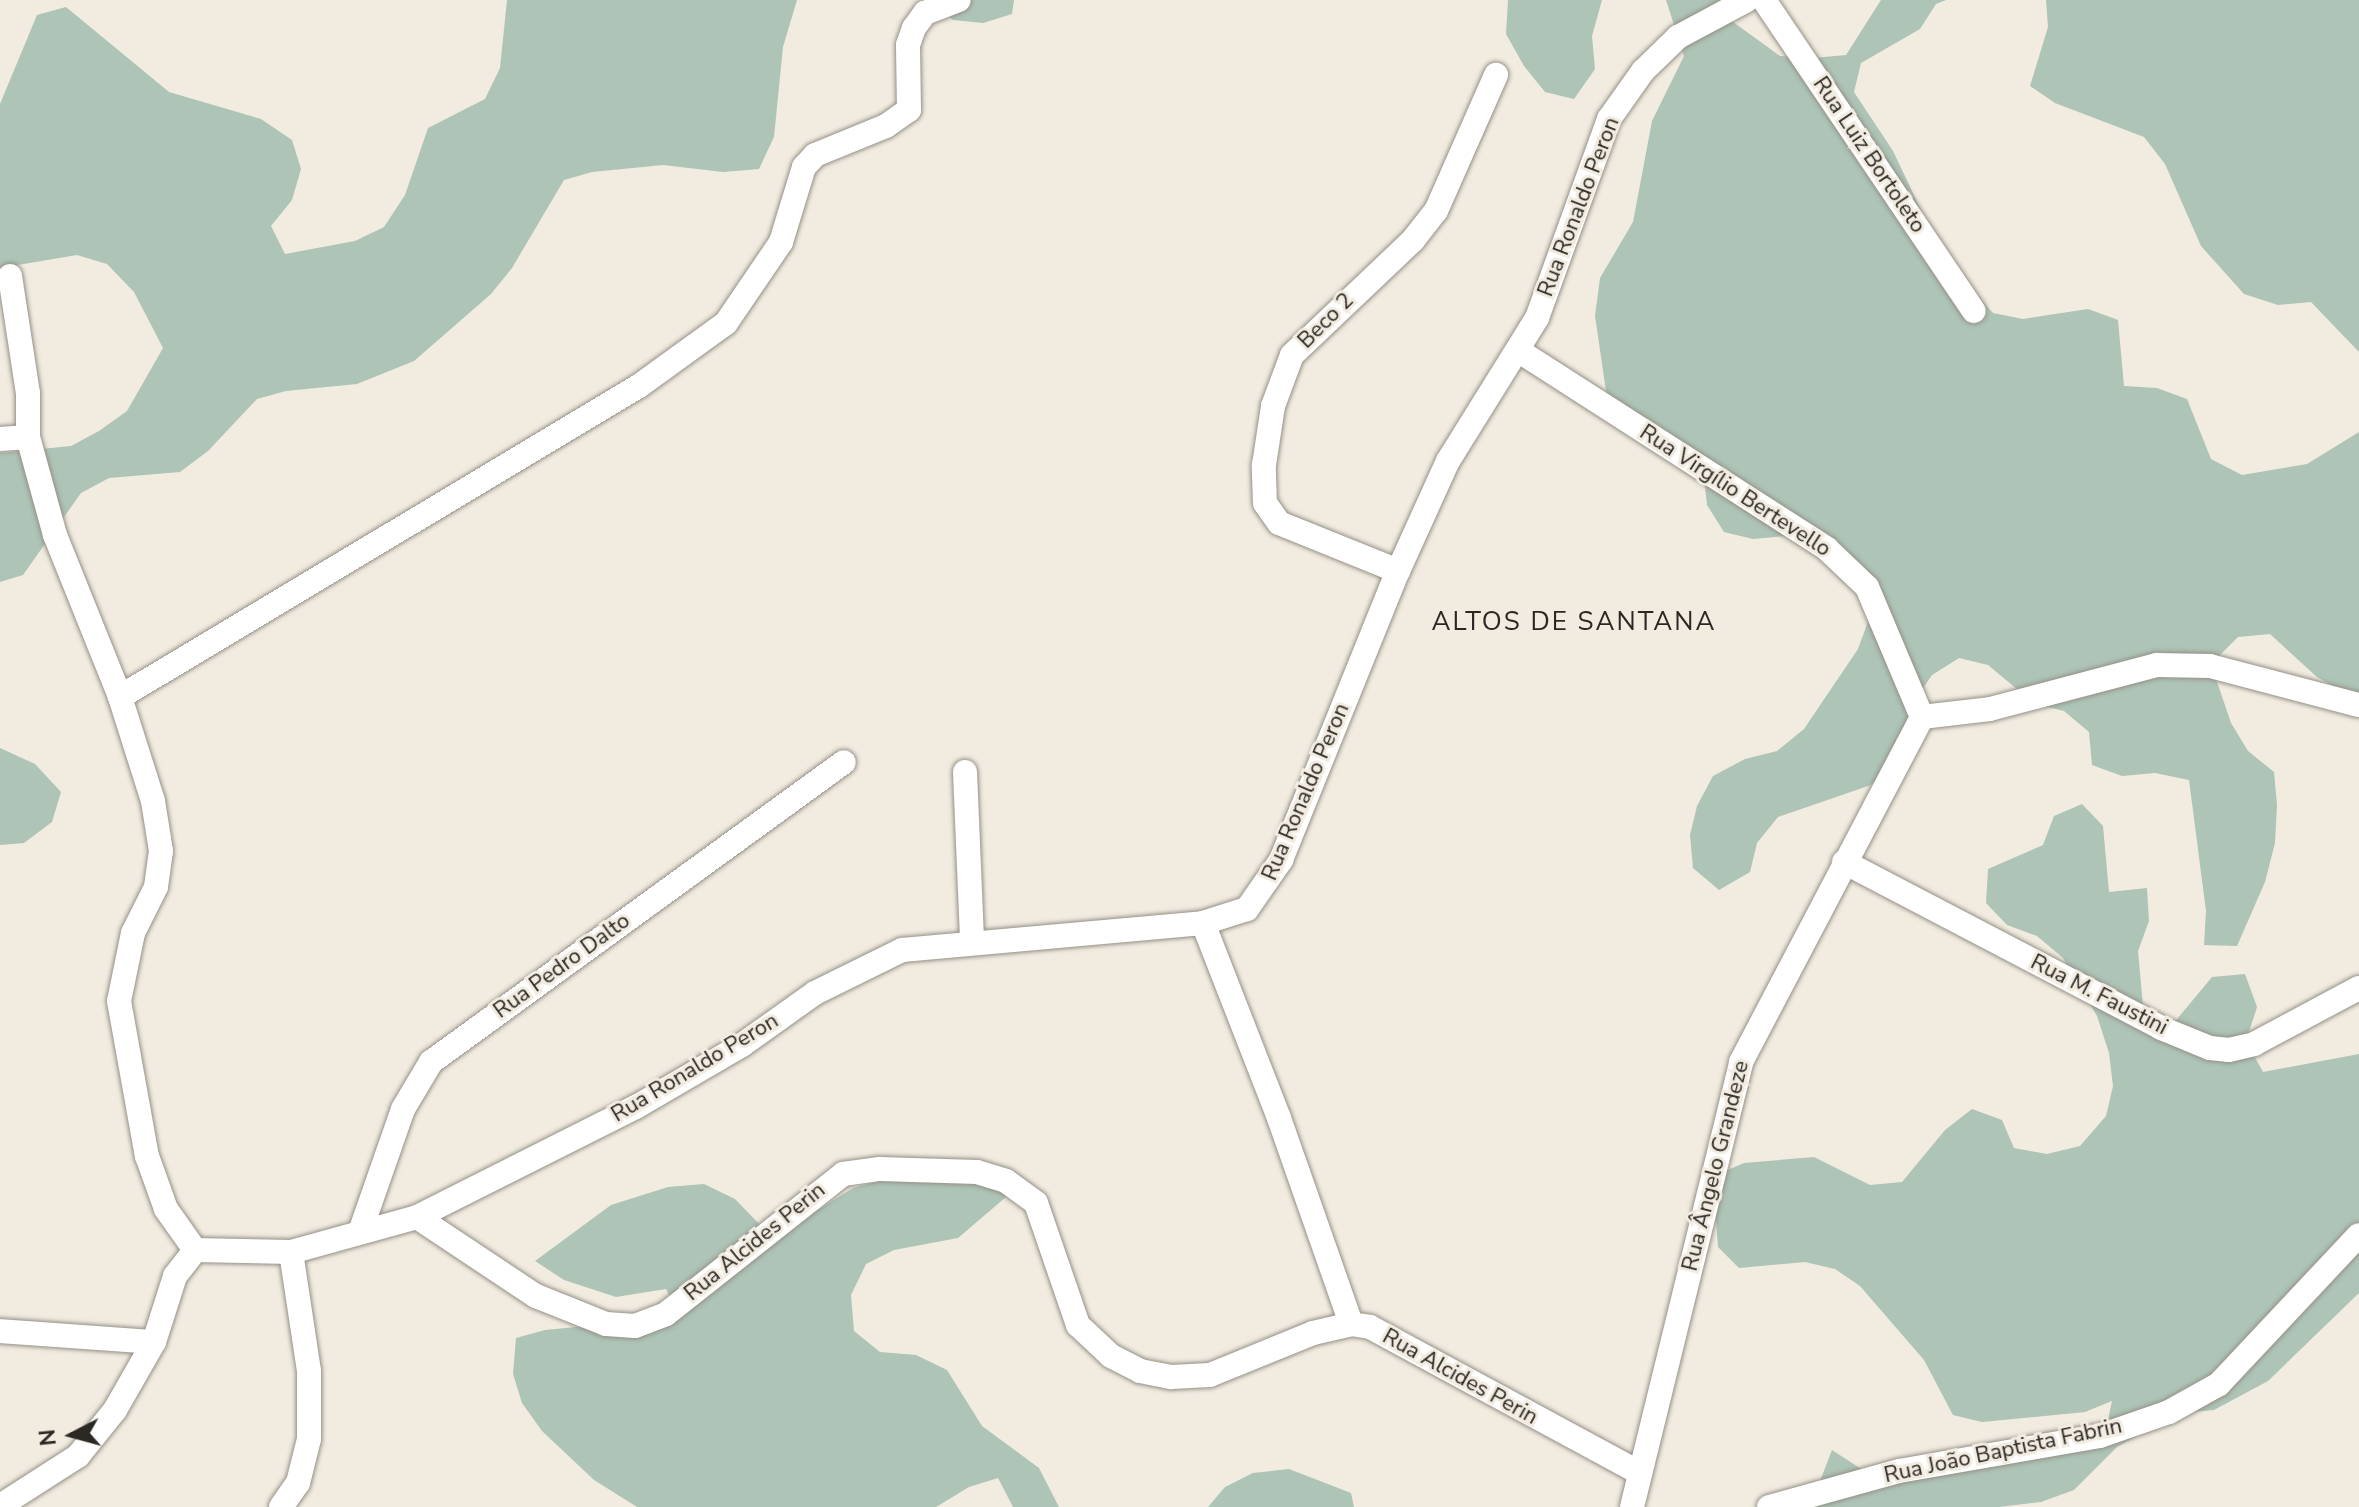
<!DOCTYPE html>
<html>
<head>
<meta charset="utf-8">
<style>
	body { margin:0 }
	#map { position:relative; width:2359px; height:1507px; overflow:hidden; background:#f1ebe0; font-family:"Nunito Sans",sans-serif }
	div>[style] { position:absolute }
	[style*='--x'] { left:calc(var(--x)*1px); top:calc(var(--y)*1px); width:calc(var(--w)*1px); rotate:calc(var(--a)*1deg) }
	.green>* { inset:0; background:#adc4b7 }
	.roads { filter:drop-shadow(0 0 2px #959086) drop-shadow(0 0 2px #959086) }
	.minor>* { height:24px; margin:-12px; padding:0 12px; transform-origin:12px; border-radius:12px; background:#fff }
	span { translate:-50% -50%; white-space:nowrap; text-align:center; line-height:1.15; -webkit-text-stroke:6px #f1ebe0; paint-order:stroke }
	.street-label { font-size:22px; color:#2b2824 }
	.quarter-label { font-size:26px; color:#2b2824; letter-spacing:2px }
	.north { position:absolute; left:32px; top:1395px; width:80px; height:80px; -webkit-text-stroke:6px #f1ebe0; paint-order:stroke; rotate:264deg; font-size:22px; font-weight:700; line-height:32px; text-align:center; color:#2b2824 }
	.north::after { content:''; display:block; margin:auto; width:28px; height:36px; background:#2b2824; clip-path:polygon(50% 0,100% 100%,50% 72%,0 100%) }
</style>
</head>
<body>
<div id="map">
	<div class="green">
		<div style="clip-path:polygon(507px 0,797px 0,783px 47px,774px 137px,759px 169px,723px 172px,663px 165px,592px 172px,564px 180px,512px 268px,491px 294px,414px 361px,357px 384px,286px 391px,257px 399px,208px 451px,180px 472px,109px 478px,81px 493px,23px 575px,0 582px,0 453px,71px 446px,99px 431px,127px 411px,163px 348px,134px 292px,107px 264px,77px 255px,0 268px,0 104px,37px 15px,66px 7px,169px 92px,261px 119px,292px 140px,301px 169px,292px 200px,271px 226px,285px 254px,355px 241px,384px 227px,405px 195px,428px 128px,485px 99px,500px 68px)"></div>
		<div style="clip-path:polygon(929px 0,1014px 0,1012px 14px,983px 23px,953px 20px)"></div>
		<div style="clip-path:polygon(1508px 0,1602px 0,1592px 36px,1595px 69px,1574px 99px,1545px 92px,1524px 66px,1506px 34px)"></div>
		<div style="clip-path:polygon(1666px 0,1727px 0,1729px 19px,1780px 56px,1813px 58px,1846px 55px,1881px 0,1946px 0,1936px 4px,1920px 29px,1861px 63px,1854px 92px,1893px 151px,1934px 237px,1973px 291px,1993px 313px,2023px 319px,2088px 309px,2118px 320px,2124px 386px,2157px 388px,2187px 399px,2211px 459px,2242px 475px,2307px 464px,2359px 432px,2359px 701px,2317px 677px,2270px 634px,2238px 637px,2211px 664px,2231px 723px,2248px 751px,2274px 772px,2277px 805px,2275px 843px,2265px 882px,2237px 946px,2204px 945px,2206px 911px,2189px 780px,2155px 773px,2122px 776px,2092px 765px,2089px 732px,2064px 711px,2035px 704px,1988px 665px,1959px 658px,1932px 675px,1915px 700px,1892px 764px,1871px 785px,1778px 817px,1757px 843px,1750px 872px,1719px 890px,1693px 868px,1690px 835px,1697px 806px,1713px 776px,1745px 759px,1777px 751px,1804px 729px,1858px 649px,1869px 619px,1858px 592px,1836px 565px,1786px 536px,1753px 539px,1724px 532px,1707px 505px,1703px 468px,1627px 418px,1606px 391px,1595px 316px,1600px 278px,1633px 222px,1652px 121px,1684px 56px)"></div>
		<div style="clip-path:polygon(2046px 0,2359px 0,2359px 352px,2311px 302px,2278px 305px,2244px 294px,2201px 246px,2165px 164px,2144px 137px,2055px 103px,2030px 86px,2048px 27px)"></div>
		<div style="clip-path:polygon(0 748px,35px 764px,61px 792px,52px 822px,24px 843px,0 845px)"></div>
		<div style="clip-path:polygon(2082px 804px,2103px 826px,2109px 892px,2147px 888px,2149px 921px,2138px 951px,2144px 1017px,2173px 1024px,2212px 977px,2245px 974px,2257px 1007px,2246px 1041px,2263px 1072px,2359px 1054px,2359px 1293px,2268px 1381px,2214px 1410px,2180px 1413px,2117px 1447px,2074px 1490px,2041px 1502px,1999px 1507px,1810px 1507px,1832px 1450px,1883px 1483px,2106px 1429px,2112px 1401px,2085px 1412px,1982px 1422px,1953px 1415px,1924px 1360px,1860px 1286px,1835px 1269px,1805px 1262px,1739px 1268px,1718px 1247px,1715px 1209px,1716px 1175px,1744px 1163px,1814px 1157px,1870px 1185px,1902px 1182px,1945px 1130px,1972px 1109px,2002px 1120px,2014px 1148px,2047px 1154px,2080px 1146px,2106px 1116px,2113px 1086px,2109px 1053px,2097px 1016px,2063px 958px,2037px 936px,2007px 925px,1986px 903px,1988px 869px,2043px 845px,2054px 816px)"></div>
		<div style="clip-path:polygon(982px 1176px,1013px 1191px,958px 1238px,894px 1250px,866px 1264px,851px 1295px,854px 1331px,880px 1352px,916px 1355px,947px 1370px,982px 1426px,1039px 1468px,1059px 1507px,1013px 1507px,998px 1478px,969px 1487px,936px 1507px,637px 1507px,594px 1480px,542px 1431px,522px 1403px,513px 1374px,516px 1338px,545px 1330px,680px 1317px,666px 1289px,616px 1297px,564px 1280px,535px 1261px,611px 1205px,668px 1187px,704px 1184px,735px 1199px,761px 1226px,797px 1223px,853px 1188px,882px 1180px)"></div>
		<div style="clip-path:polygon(1289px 1469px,1351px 1493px,1354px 1507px,1208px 1507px,1225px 1487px,1253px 1473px)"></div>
	</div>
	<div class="roads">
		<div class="minor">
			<div style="--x:1764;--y:0;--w:375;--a:56"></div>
			<div style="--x:10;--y:276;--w:118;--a:81.3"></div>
			<div style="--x:28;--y:393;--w:44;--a:90"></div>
			<div style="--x:28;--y:437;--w:102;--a:74.6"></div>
			<div style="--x:55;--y:535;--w:175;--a:68.1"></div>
			<div style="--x:120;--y:697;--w:109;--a:72.4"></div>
			<div style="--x:153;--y:801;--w:51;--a:80.9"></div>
			<div style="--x:161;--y:851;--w:36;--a:98"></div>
			<div style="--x:156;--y:887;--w:51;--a:116.6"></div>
			<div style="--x:133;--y:933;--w:69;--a:101.6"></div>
			<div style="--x:119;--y:1001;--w:158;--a:79.8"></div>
			<div style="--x:147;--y:1156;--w:56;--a:70.3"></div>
			<div style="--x:166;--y:1209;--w:50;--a:54.7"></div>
			<div style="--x:1519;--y:351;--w:366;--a:32.7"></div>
			<div style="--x:1827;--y:549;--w:55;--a:43.5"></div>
			<div style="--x:1867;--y:587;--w:141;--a:67.1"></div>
			<div style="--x:0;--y:439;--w:28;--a:-4"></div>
			<div style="--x:1398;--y:571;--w:128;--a:-158"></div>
			<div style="--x:1279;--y:523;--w:24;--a:-125"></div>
			<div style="--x:1265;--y:503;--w:38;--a:-92"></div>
			<div style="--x:1264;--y:465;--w:60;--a:-81.3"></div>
			<div style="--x:1273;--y:406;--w:54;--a:-69.6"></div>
			<div style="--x:1292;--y:355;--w:167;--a:-43.5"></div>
			<div style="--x:1413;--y:240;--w:37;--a:-52"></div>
			<div style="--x:1436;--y:211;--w:149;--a:-66.2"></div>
			<div style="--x:120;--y:697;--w:605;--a:-30.93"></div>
			<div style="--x:639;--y:386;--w:107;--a:-35.9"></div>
			<div style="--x:726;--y:323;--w:98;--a:-55.8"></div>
			<div style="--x:781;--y:242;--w:78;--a:-73"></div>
			<div style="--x:804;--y:167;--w:16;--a:-47"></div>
			<div style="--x:815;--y:155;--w:77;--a:-22.2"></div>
			<div style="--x:886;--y:126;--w:28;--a:-35"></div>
			<div style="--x:909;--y:110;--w:65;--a:-90.9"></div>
			<div style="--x:908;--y:45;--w:18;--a:-71"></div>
			<div style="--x:914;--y:28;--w:19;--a:-54"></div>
			<div style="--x:925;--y:13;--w:36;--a:-21"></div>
			<div style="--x:1922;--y:717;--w:68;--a:-6.7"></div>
			<div style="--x:1990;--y:709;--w:173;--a:-14.8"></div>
			<div style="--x:2157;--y:665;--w:53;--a:1.1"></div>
			<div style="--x:2210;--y:666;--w:154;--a:14.7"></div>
			<div style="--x:965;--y:772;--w:168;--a:87.6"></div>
			<div style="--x:1844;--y:862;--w:358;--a:27.6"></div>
			<div style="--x:2161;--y:1028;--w:53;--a:22.2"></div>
			<div style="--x:2210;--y:1048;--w:19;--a:6"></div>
			<div style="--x:2229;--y:1050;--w:26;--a:-13"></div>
			<div style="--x:2254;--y:1044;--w:119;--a:-28.1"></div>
			<div style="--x:1203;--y:923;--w:209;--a:68.7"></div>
			<div style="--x:1279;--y:1118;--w:218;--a:70.7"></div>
			<div style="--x:417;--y:1217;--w:143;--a:33.6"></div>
			<div style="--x:536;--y:1296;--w:75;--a:21.8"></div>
			<div style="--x:606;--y:1324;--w:29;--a:4"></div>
			<div style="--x:635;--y:1326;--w:33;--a:-21"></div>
			<div style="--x:666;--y:1314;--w:226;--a:-38.3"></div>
			<div style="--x:843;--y:1174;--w:37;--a:-8"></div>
			<div style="--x:880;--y:1169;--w:97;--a:1.8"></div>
			<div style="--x:977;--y:1172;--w:30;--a:17"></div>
			<div style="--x:1006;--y:1181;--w:37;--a:36"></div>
			<div style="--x:1036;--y:1203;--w:129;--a:71"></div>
			<div style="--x:1078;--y:1325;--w:45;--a:43.2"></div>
			<div style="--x:1111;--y:1356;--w:33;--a:27"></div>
			<div style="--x:1140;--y:1371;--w:32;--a:11"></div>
			<div style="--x:1171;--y:1377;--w:39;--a:-3"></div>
			<div style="--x:1210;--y:1375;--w:111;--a:-22.2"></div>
			<div style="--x:1313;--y:1333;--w:39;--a:-13"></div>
			<div style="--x:1351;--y:1324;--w:19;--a:9"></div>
			<div style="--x:1370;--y:1327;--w:307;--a:28.4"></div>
			<div style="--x:360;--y:1232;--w:130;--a:-70.7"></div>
			<div style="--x:403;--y:1109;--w:55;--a:-59.2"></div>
			<div style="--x:431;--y:1062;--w:510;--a:-35.99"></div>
			<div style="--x:0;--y:1331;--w:154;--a:4.1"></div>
			<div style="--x:0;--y:1506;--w:93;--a:-32.7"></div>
			<div style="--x:78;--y:1456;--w:59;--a:-51.2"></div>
			<div style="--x:115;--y:1410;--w:78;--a:-60.2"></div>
			<div style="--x:154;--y:1342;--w:69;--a:-72.3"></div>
			<div style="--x:175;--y:1276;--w:33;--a:-52"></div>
			<div style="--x:195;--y:1250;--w:96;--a:1.2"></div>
			<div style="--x:291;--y:1252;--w:131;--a:-15.5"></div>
			<div style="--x:417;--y:1217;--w:245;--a:-26.7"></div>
			<div style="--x:636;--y:1107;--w:123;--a:-30.3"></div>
			<div style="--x:742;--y:1045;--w:90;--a:-35.5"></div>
			<div style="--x:815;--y:993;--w:97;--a:-26.3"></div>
			<div style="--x:902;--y:950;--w:302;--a:-5.1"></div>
			<div style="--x:1203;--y:923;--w:46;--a:-17.7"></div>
			<div style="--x:1247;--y:909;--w:60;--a:-55.2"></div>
			<div style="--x:1281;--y:860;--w:312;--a:-68"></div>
			<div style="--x:1398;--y:571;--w:121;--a:-65.6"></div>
			<div style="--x:1448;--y:461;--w:168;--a:-58.1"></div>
			<div style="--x:1537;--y:318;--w:212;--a:-70.1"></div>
			<div style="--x:1609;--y:119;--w:59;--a:-54.7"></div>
			<div style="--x:1643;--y:71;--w:49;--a:-44.2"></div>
			<div style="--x:1678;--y:37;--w:78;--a:-28.2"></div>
			<div style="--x:281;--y:1507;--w:29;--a:-55"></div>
			<div style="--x:298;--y:1483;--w:45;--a:-76"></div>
			<div style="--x:309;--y:1439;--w:68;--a:-90"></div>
			<div style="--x:309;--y:1371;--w:120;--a:-98.6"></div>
			<div style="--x:1632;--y:1507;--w:458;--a:-76.2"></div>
			<div style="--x:1741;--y:1062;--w:390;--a:-62.3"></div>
			<div style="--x:1769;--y:1507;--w:135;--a:-15.5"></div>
			<div style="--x:1899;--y:1471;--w:204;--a:-9.9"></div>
			<div style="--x:2100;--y:1436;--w:73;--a:-19.2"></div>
			<div style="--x:2169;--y:1412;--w:57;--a:-29.2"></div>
			<div style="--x:2219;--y:1384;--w:204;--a:-46.8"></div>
		</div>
	</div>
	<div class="street-label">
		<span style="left:1869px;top:155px;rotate:56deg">Rua Luiz Bortoleto</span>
		<span style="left:1579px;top:207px;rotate:-69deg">Rua Ronaldo Peron</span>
		<span style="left:1326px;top:321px;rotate:-45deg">Beco 2</span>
		<span style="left:1735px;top:491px;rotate:33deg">Rua Virgílio Bertevello</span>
		<span style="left:1306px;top:792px;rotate:-67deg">Rua Ronaldo Peron</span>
		<span style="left:562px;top:966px;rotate:-36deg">Rua Pedro Dalto</span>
		<span style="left:2099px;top:995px;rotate:27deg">Rua M. Faustini</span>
		<span style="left:695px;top:1068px;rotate:-31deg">Rua Ronaldo Peron</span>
		<span style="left:1716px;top:1166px;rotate:-76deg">Rua Ângelo Grandeze</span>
		<span style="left:755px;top:1242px;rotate:-39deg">Rua Alcides Perin</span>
		<span style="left:1460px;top:1377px;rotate:29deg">Rua Alcides Perin</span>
		<span style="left:2003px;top:1451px;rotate:-12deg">Rua João Baptista Fabrin</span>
	</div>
	<div class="quarter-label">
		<span style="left:1574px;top:622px">ALTOS DE SANTANA</span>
	</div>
	<div class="north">N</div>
</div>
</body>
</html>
